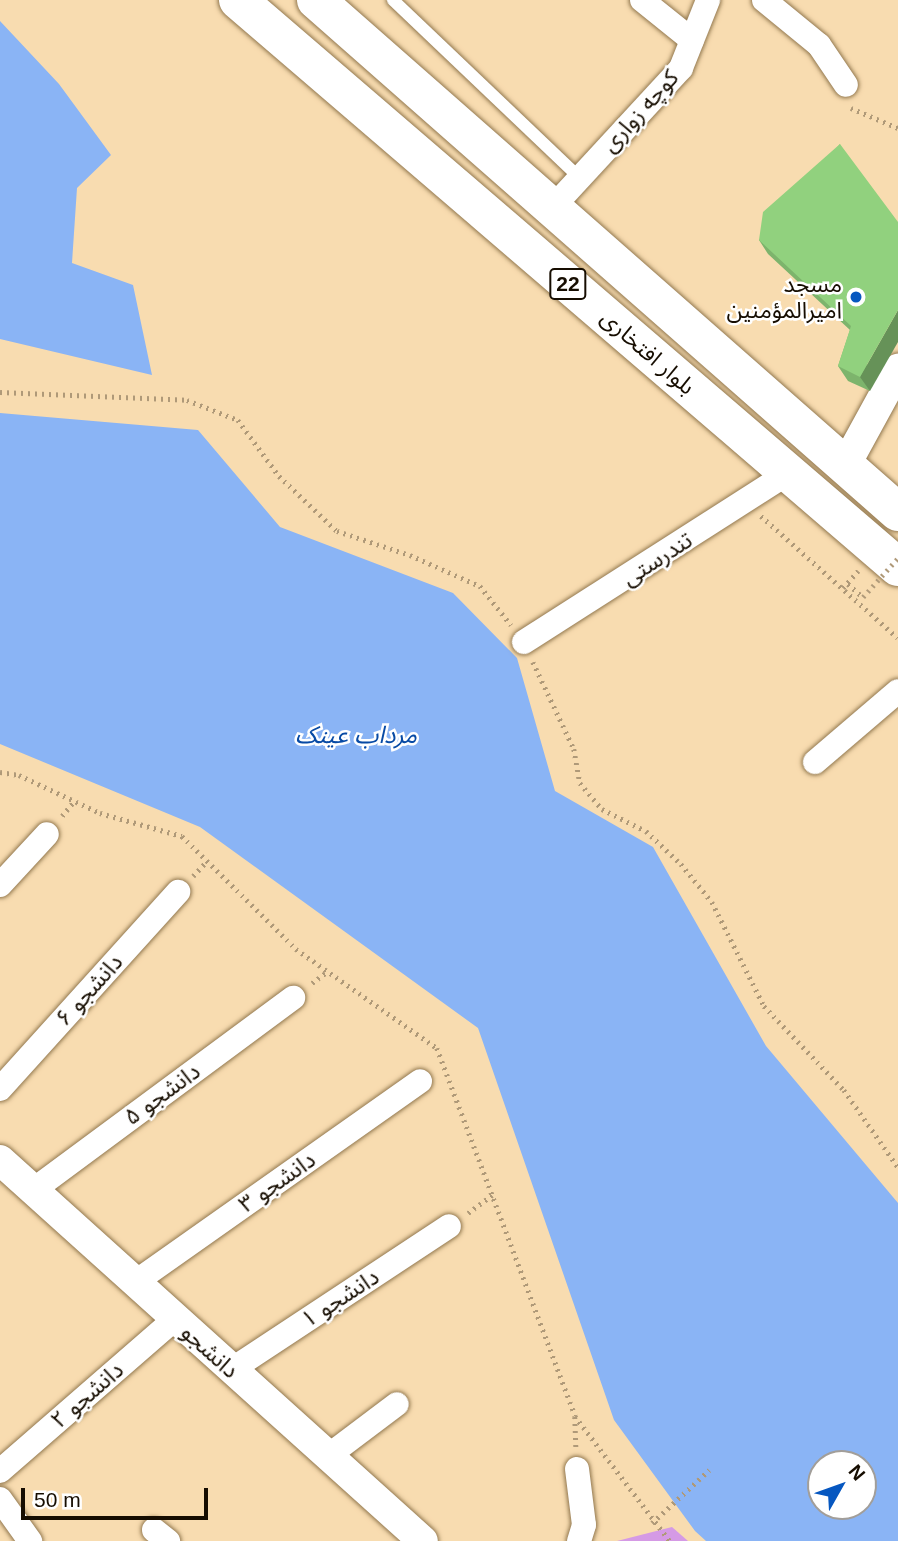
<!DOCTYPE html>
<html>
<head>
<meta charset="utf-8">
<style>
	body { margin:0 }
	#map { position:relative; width:898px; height:1541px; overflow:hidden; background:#f8dcb0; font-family:Helvetica,"Noto Sans Arabic",sans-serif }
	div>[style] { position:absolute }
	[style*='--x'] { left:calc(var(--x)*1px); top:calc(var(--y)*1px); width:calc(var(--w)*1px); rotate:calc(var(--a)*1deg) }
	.green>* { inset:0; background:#d59ae5 }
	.water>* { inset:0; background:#8ab4f5 }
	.path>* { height:4.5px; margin-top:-2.25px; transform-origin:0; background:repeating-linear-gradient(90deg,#af9978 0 2px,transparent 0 7px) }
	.roads { filter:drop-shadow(0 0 2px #92784f) drop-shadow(0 0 2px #92784f) }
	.service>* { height:12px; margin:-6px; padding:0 6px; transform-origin:6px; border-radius:6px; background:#fff }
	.minor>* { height:24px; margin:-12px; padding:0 12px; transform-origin:12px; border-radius:12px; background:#fff }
	.tertiary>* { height:30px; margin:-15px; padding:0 15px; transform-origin:15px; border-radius:15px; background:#fff }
	.trunk>* { height:38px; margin:-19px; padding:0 19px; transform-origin:19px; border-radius:19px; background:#fff }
	.path-bridge>* { height:4.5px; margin-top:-2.25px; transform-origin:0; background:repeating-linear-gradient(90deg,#af9978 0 2px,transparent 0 7px) }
	.wall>* { inset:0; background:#7db46c }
	.shaded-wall>* { inset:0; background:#669258 }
	.building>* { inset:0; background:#91d17e }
	.dots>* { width:19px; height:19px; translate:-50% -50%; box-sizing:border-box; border:4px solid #fff; border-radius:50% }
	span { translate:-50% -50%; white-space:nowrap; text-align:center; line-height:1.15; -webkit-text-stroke:5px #fff; paint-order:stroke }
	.shield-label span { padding:2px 5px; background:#fff; border:2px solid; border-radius:5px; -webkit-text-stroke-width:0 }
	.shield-label { font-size:21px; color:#160d01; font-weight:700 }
	.street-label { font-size:23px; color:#160d01 }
	.poi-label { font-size:23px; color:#160d01 }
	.right { translate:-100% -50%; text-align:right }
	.water-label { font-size:24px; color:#074aa5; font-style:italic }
	.north { position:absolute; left:807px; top:1450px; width:70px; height:70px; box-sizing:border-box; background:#fff; border:2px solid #a29e99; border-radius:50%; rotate:50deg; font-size:19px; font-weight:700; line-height:28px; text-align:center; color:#160d01 }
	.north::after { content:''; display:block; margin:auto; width:24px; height:32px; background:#0657c0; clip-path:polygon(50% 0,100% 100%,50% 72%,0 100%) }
	.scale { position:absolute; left:21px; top:1488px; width:187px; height:32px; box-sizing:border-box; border:4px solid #160d01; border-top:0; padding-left:9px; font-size:21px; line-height:24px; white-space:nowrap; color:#160d01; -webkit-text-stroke:5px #fff; paint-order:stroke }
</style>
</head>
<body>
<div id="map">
	<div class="green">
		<div style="clip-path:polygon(672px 1527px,688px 1541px,617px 1541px)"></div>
	</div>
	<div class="water">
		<div style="clip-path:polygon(0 21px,59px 84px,111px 155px,77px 188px,72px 263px,133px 285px,152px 375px,0 339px)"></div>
		<div style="clip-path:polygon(evenodd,0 413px,198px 430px,280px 527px,453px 593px,517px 658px,555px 791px,653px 847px,766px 1046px,898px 1203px,898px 1541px,706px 1541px,695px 1531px,614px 1420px,478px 1028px,200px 827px,0 744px,0 413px,863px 1464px,863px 1506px,821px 1506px,821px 1464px,863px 1464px)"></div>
	</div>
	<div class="path">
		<div style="--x:851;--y:108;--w:51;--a:23.1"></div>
		<div style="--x:0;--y:392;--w:187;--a:2.4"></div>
		<div style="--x:187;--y:400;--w:55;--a:21.4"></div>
		<div style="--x:238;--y:420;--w:69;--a:53.8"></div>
		<div style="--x:279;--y:476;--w:80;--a:43.5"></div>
		<div style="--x:337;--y:531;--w:77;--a:18.2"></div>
		<div style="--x:410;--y:555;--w:77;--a:23.9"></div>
		<div style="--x:480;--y:586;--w:50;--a:51.5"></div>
		<div style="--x:761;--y:516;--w:183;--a:41.7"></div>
		<div style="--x:848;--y:584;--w:20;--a:41"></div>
		<div style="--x:843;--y:588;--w:23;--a:-49"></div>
		<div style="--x:533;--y:662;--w:96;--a:64.8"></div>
		<div style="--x:574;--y:749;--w:35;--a:80"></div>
		<div style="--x:580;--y:783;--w:34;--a:50"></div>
		<div style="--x:602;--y:809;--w:49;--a:26.6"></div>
		<div style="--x:646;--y:831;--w:48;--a:43.3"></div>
		<div style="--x:681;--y:864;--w:49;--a:50.8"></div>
		<div style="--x:712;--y:902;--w:116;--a:63.4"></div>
		<div style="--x:764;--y:1006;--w:116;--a:46.4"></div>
		<div style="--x:844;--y:1090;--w:94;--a:55"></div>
		<div style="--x:0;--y:772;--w:19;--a:9"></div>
		<div style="--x:19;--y:775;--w:89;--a:25.1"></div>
		<div style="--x:100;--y:813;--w:85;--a:15.7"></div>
		<div style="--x:182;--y:836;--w:161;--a:44.7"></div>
		<div style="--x:296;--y:949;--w:172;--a:35.1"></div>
		<div style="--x:437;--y:1048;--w:393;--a:69.4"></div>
		<div style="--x:575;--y:1416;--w:157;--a:52.8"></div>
		<div style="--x:62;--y:816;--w:19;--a:-51"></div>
		<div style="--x:193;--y:876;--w:21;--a:-47"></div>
		<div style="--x:312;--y:983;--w:20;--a:-37"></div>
		<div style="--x:468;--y:1213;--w:30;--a:-37"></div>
		<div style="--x:575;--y:1417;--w:30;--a:88"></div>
		<div style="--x:652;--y:1523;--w:78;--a:-42.9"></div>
	</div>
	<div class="roads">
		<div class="service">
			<div style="--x:393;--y:0;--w:258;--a:43.6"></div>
		</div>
		<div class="minor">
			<div style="--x:642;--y:0;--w:64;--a:38.7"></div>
			<div style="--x:764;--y:0;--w:71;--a:39.3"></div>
			<div style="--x:819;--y:45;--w:48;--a:56"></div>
			<div style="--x:552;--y:208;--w:190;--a:-47.3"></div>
			<div style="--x:681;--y:68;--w:73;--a:-68.3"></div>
			<div style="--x:524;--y:642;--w:313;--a:-32.6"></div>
			<div style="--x:815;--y:762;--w:109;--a:-40.5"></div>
			<div style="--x:0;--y:885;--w:69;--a:-47.3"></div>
			<div style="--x:0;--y:1089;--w:266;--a:-47.9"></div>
			<div style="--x:32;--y:1191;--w:325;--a:-36.5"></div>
			<div style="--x:134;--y:1283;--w:350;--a:-35.2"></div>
			<div style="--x:231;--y:1370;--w:261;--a:-33.4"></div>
			<div style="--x:328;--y:1456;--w:86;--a:-37"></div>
			<div style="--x:577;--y:1469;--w:56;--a:82.9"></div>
			<div style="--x:584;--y:1525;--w:17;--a:107"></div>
			<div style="--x:0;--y:1471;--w:232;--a:-41"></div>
			<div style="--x:0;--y:1499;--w:52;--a:54.5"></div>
			<div style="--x:154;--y:1530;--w:18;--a:38"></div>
		</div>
		<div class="tertiary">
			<div style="--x:845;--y:466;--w:111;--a:-61.3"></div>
			<div style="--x:0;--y:1160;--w:569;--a:42.01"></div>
		</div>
		<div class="trunk">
			<div style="--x:238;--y:0;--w:870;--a:40.67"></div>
			<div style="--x:316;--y:0;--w:775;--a:41.34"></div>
		</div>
	</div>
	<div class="path-bridge">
		<div style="--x:863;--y:597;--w:52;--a:-48.1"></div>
	</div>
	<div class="wall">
		<div style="clip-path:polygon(840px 144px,870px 391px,848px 381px,838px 366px,850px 330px,768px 254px,759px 240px)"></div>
	</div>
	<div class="shaded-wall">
		<div style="clip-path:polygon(898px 310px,898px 342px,870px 391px,860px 377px)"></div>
	</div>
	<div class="building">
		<div style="clip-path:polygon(840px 144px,898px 222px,898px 310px,860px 377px,838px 366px,851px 326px,759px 240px,763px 212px)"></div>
	</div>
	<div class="dots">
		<div style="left:856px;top:297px;background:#0657c0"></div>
	</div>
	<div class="shield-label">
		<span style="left:568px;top:284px">22</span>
	</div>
	<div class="street-label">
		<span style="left:640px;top:111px;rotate:-48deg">کوچه زواری</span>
		<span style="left:648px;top:352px;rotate:41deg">بلوار افتخاری</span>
		<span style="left:657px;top:559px;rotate:-33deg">تندرستی</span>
		<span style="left:89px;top:990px;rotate:-48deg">دانشجو ۶</span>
		<span style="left:162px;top:1094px;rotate:-36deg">دانشجو ۵</span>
		<span style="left:277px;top:1182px;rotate:-35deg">دانشجو ۳</span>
		<span style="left:340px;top:1298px;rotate:-33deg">دانشجو ۱</span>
		<span style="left:210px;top:1351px;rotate:42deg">دانشجو</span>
		<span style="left:87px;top:1395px;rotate:-41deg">دانشجو ۲</span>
	</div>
	<div class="poi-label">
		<span class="right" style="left:842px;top:297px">مسجد<br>امیرالمؤمنین</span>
	</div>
	<div class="water-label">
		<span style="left:356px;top:735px">مرداب عینک</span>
	</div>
	<div class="north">N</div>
	<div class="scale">50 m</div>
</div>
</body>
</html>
